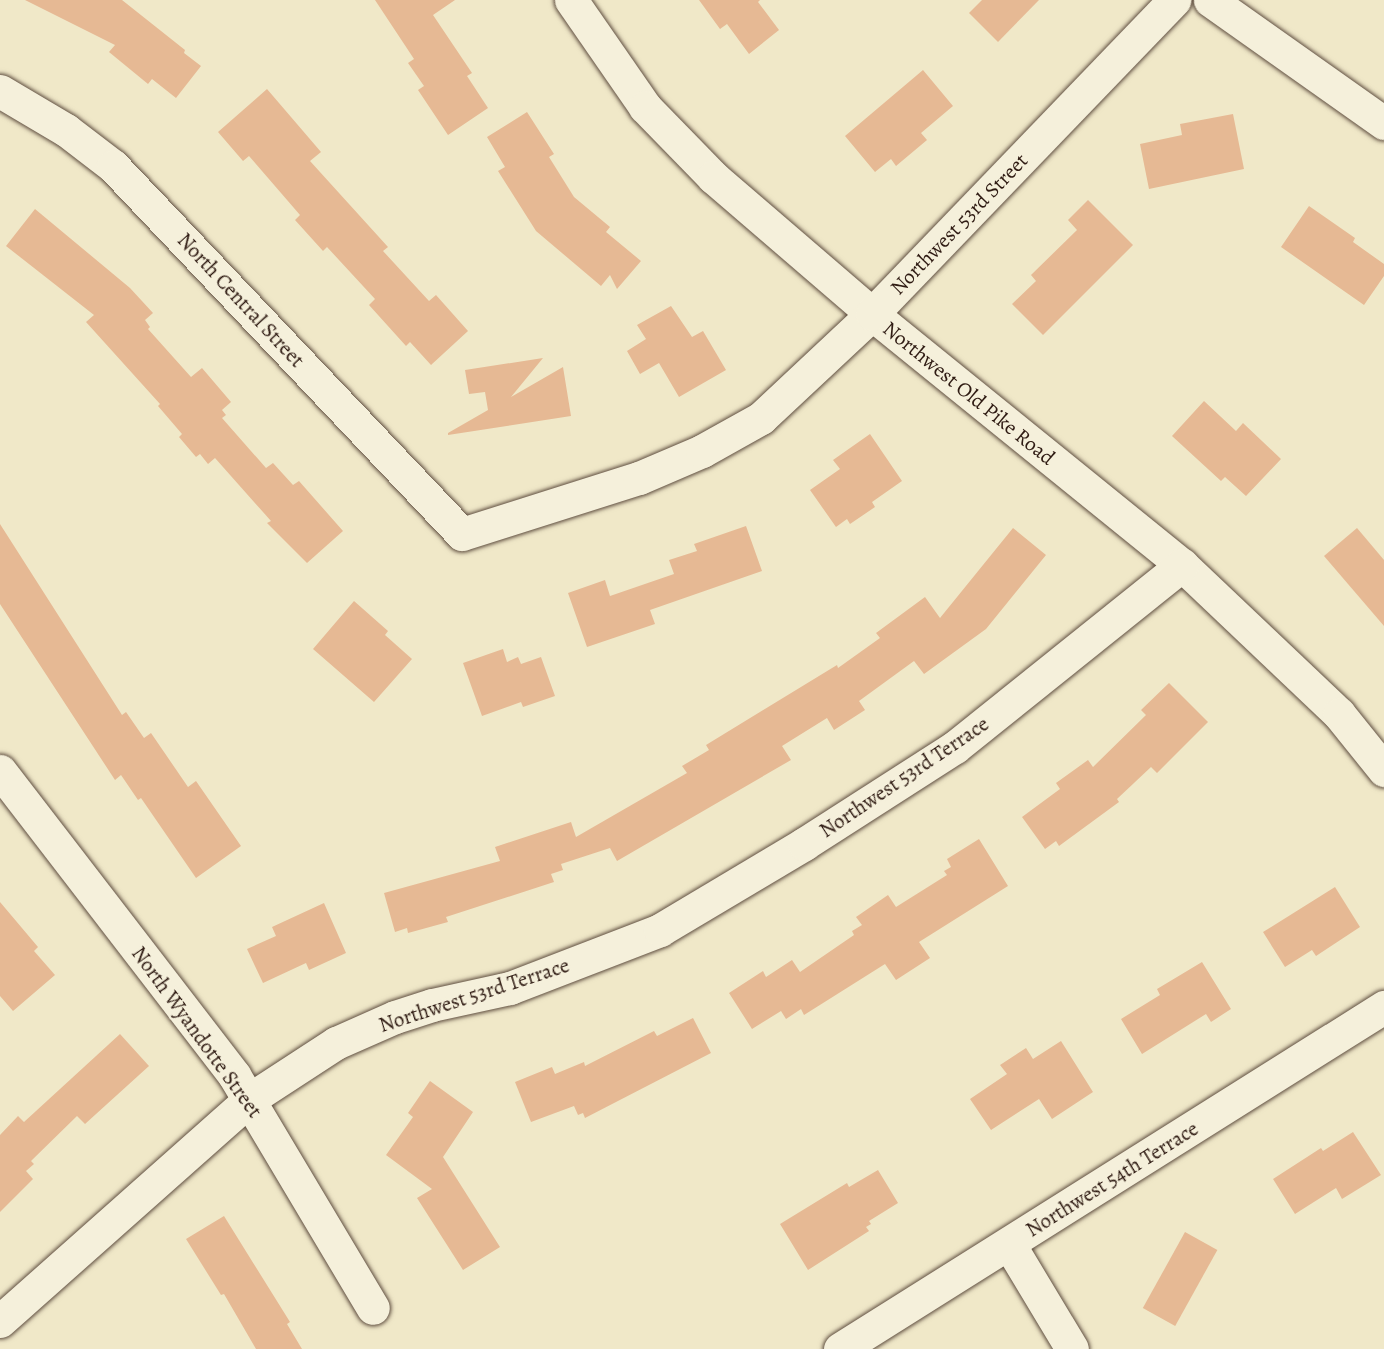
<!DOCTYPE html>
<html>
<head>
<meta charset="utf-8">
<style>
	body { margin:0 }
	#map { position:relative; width:1384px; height:1349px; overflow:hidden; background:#f0e8c8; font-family:Alegreya,serif }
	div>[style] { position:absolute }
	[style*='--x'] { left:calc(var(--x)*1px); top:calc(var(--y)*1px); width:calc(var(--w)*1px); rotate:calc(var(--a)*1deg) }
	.building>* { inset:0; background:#e6b994; transform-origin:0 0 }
	.roads { filter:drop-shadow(0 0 2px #5f4e40) drop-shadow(0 0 2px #5f4e40) }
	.minor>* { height:33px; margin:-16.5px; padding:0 16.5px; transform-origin:16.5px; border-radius:16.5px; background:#f5f0db }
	span { translate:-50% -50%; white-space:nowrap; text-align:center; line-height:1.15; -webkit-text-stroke:4.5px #f5f0db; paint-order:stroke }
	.street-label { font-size:21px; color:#2f1b13 }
</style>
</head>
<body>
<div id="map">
	<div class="building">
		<div style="clip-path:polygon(25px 0,122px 0,185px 50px,184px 53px,201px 66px,176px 98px,152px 79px,148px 84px,109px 52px,115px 45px)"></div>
		<div style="clip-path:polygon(375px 0,455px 0,433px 15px,472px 73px,467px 76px,488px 108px,448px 135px,418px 90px,424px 86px,408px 63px,414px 59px)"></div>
		<div style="clip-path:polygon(699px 0,760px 0,758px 2px,779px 30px,749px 54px,727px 24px,720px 29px)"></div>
		<div style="clip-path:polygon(982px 0,1039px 0,998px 42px,969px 13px)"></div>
		<div style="clip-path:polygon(923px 70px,953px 106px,921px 133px,927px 140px,896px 166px,891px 159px,875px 172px,845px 136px)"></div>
		<div style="clip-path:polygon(267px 89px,321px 152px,310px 161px,388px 247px,383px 251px,429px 301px,436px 295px,468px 331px,431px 365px,410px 342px,406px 346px,369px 305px,375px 299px,327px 247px,323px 251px,295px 220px,300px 215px,249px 156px,243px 161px,218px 132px)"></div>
		<div style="clip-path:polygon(527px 112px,554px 154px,549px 157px,574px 197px,610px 227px,606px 232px,641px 261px,617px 289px,610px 275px,601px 286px,536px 231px,498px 171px,505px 167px,487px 137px)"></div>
		<div style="clip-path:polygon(1233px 114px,1244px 169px,1149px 189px,1140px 144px,1182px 135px,1180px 124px)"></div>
		<div style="clip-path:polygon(1088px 200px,1133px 245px,1043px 335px,1012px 304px,1036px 281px,1031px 275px,1077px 230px,1068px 220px)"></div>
		<div style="clip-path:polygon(1309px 206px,1355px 238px,1353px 242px,1384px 264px,1384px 276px,1364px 305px,1281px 247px)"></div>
		<div style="clip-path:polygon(35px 209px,130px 288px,153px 313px,145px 320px,150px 327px,148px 329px,191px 377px,202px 368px,231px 402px,222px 410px,226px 415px,222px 418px,266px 468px,273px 463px,293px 485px,299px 481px,343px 531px,307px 563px,267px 523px,271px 521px,215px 458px,208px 464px,200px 454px,196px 457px,179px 437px,182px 434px,158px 406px,160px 404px,86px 322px,94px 315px,6px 246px)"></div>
		<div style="clip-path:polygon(671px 306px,692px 337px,703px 331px,726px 370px,679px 397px,659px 363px,640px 374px,627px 351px,646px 339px,637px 325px)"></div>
		<div style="clip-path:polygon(543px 358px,511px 397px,563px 367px,571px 416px,448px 435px,448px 433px,488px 410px,485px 392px,469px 394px,465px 370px)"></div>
		<div style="clip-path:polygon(1204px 401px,1236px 431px,1243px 423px,1281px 459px,1246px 496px,1225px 477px,1221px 481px,1172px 436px)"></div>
		<div style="clip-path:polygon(870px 434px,902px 481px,872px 502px,875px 507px,850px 524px,847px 519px,836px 527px,810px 490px,840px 469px,833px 460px)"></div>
		<div style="clip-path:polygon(0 524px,122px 715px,126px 712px,144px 738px,151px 733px,188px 787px,196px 781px,241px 846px,196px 878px,141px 798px,138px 800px,121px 775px,115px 780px,0 604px)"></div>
		<div style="clip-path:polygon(746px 526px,762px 571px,650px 610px,655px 624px,587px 647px,568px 593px,605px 580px,610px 596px,674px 574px,669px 560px,697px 551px,694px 544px)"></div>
		<div style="clip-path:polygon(1013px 528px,1046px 555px,986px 629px,924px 674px,914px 661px,859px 701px,865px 710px,834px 730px,827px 718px,782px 746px,791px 760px,617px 861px,610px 848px,561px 864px,563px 870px,551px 874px,554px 882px,446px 917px,448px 922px,408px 933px,407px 928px,395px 932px,384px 893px,500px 861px,495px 847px,571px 822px,576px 837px,687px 773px,682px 766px,709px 750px,706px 745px,837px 665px,838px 668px,880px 638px,876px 633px,925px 597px,940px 618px)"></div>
		<div style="clip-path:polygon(1357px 528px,1384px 560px,1384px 626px,1324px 556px)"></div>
		<div style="clip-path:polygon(354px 601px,388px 631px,385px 635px,412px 659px,374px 702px,313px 649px)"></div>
		<div style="clip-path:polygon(503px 649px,507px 662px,518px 657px,521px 664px,541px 657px,555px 696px,523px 707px,521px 702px,482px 716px,463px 663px)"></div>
		<div style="clip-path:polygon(1169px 683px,1208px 722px,1157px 773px,1151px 767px,1117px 799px,1119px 802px,1059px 846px,1056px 841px,1045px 849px,1022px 817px,1060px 789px,1056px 783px,1088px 760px,1093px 767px,1146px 715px,1141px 710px)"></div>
		<div style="clip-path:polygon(979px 839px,1008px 886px,919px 942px,930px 958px,896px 980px,885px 964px,804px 1015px,801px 1009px,786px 1019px,781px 1011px,752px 1029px,729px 993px,763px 971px,766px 977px,792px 960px,800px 972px,854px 935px,852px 931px,862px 925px,856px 917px,888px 895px,896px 907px,947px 875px,944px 871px,951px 867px,947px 859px)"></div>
		<div style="clip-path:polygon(1335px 887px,1360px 927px,1316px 956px,1312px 950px,1285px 967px,1263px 932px)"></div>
		<div style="clip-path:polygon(0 902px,38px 947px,34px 951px,55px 975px,13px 1011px,0 996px)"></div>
		<div style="clip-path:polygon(324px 903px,346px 953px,309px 970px,306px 963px,263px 983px,247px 949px,276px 936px,272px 927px)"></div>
		<div style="clip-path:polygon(1202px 962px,1231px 1009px,1211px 1022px,1206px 1014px,1142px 1054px,1121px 1019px,1160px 995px,1157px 989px)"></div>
		<div style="clip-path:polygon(693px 1018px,711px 1053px,585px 1118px,583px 1113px,578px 1115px,574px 1106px,531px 1122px,515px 1082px,552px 1067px,555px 1074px,584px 1062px,585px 1066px,654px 1031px,657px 1036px)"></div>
		<div style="clip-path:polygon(120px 1034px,149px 1066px,85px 1124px,77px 1116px,31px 1161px,34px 1164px,26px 1171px,33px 1179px,0 1212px,0 1135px,18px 1116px,24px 1122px)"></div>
		<div style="clip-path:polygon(1061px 1041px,1093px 1092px,1052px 1119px,1039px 1099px,991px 1130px,970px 1099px,1007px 1074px,1000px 1065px,1026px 1048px,1033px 1059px)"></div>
		<div style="clip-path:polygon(430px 1081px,473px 1112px,443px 1157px,500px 1247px,463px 1270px,417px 1198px,432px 1189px,386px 1155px,413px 1117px,408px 1113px)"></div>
		<div style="clip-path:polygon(1353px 1132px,1381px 1175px,1342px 1199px,1336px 1188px,1295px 1214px,1273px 1179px,1321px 1148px,1323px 1151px)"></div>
		<div style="clip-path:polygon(878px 1170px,898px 1203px,869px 1221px,871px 1224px,866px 1227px,869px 1231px,808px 1270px,780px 1224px,847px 1183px,849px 1187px)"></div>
		<div style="clip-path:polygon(224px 1216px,290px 1322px,287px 1324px,302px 1349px,256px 1349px,224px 1294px,221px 1295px,186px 1239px)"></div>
		<div style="left:1185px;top:1232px;width:37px;height:87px;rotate:29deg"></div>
	</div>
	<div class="roads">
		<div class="minor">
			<div style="--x:571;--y:0;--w:130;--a:55.3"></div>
			<div style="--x:645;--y:107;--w:98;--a:45.8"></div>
			<div style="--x:713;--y:177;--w:210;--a:40.7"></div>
			<div style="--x:872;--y:314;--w:399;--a:39"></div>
			<div style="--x:1182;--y:565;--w:216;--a:43.5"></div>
			<div style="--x:1339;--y:714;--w:72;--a:51.2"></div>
			<div style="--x:1210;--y:0;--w:213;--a:35.3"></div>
			<div style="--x:0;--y:91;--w:77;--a:30.6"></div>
			<div style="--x:66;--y:130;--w:59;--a:37.5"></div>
			<div style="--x:113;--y:166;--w:507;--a:46.52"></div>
			<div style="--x:462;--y:534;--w:186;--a:-17.6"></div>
			<div style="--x:639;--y:478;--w:69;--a:-23.2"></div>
			<div style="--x:702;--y:451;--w:68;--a:-29.2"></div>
			<div style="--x:761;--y:418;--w:152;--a:-43.1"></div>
			<div style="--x:872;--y:314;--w:436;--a:-46.1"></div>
			<div style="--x:0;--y:771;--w:384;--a:52.4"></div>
			<div style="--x:234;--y:1075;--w:271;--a:59.2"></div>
			<div style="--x:1009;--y:1244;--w:122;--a:59"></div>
			<div style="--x:0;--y:1321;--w:334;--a:-41.6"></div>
			<div style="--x:250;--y:1099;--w:103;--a:-33.1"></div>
			<div style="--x:336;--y:1043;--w:64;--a:-23.8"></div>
			<div style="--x:395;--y:1017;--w:39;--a:-18"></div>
			<div style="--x:432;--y:1005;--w:80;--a:-12.3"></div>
			<div style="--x:510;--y:988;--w:161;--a:-21.1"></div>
			<div style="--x:660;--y:930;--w:168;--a:-30.8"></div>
			<div style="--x:804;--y:844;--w:179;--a:-32.7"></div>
			<div style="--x:955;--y:747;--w:291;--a:-38.7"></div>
			<div style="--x:840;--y:1349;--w:643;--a:-32.16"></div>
		</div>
	</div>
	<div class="street-label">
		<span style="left:959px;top:224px;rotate:-46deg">Northwest 53rd Street</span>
		<span style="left:241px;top:300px;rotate:47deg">North Central Street</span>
		<span style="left:969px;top:393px;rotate:39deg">Northwest Old Pike Road</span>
		<span style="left:904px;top:777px;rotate:-34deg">Northwest 53rd Terrace</span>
		<span style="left:474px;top:995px;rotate:-18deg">Northwest 53rd Terrace</span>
		<span style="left:197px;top:1032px;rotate:54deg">North Wyandotte Street</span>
		<span style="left:1112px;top:1179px;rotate:-32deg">Northwest 54th Terrace</span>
	</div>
</div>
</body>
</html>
